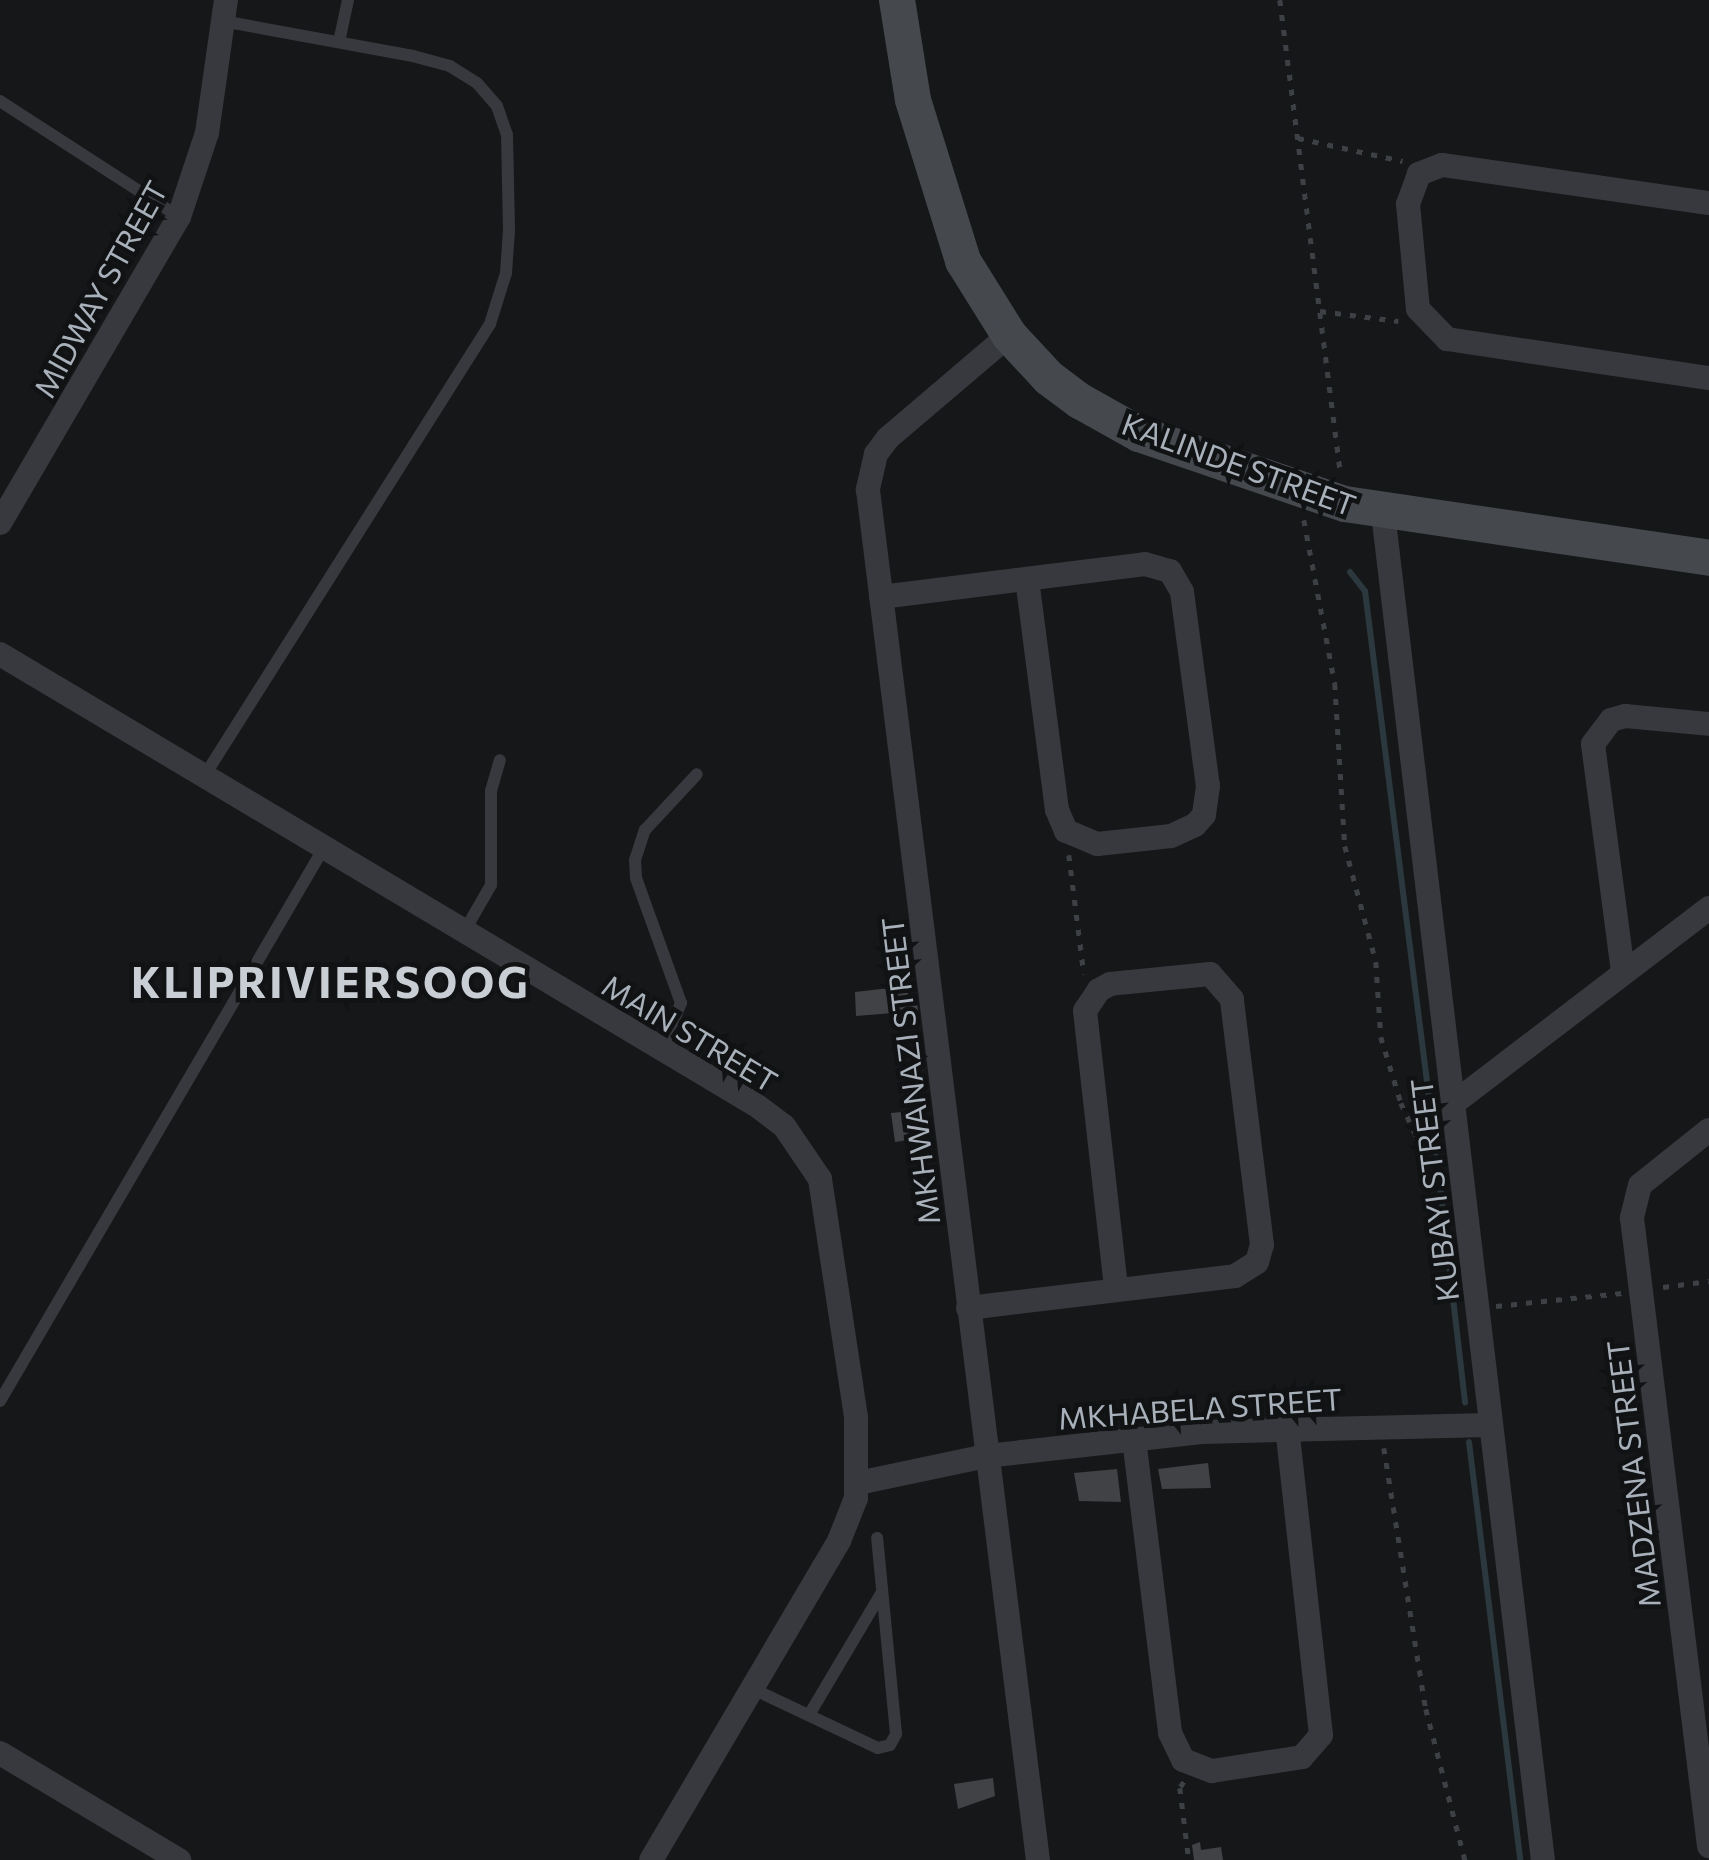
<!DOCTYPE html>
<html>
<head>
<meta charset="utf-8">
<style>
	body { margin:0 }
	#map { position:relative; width:1709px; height:1860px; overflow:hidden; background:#161719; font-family:Commissioner,sans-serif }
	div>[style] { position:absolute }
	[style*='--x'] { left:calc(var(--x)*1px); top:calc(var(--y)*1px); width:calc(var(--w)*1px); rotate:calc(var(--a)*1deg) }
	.stream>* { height:6px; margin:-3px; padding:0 3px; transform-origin:3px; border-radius:3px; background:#2b383e }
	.building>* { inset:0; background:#404246 }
	.path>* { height:4.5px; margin-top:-2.25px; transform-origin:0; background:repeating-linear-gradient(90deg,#3d4045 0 6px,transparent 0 15px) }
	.lane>* { height:12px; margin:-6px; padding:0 6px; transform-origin:6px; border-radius:6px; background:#37393e }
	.street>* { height:24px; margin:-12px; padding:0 12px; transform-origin:12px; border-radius:12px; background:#37393e }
	.secondary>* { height:36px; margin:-18px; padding:0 18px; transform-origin:18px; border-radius:18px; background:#45494e }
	span { translate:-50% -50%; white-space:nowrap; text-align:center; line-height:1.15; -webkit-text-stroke:9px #111214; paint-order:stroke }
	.street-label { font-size:30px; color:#a8b0ba }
	.district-label { font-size:42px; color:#c9ced5; font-weight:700; letter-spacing:3px }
</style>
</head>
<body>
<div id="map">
	<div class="stream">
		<div style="--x:1350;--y:572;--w:24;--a:52"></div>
		<div style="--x:1365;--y:591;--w:566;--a:82.8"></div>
		<div style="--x:1439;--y:1177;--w:227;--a:83.4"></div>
		<div style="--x:1469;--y:1442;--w:421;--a:83"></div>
	</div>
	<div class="building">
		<div style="clip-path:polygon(907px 986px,908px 997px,916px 995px,918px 1011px,856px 1016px,855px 992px)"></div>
		<div style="clip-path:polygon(922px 1110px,921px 1138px,895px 1142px,891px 1113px)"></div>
		<div style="clip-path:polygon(1208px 1463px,1211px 1488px,1162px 1489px,1158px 1469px)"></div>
		<div style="clip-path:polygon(1117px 1469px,1121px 1502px,1079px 1501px,1074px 1473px)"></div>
		<div style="clip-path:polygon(993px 1778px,995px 1796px,958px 1809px,954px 1784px)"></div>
		<div style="clip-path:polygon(1200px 1842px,1201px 1850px,1221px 1847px,1223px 1860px,1194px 1860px,1192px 1845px)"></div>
	</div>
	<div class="path">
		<div style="--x:1280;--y:0;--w:479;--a:82.7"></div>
		<div style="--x:1298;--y:138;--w:107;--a:12.4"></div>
		<div style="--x:1320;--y:311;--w:79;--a:7.3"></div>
		<div style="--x:1304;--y:520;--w:167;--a:79.3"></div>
		<div style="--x:1335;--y:684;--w:162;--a:86.5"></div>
		<div style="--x:1345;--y:846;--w:120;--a:75"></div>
		<div style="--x:1376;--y:962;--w:75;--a:86.2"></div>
		<div style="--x:1381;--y:1037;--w:69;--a:73.1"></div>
		<div style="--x:1401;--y:1103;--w:64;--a:65"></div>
		<div style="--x:1428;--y:1161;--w:9;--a:27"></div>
		<div style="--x:1069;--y:855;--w:120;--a:82.8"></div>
		<div style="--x:1663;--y:1287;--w:46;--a:-7.4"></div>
		<div style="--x:1496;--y:1306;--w:127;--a:-5.9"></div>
		<div style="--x:1384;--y:1448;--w:264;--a:80.9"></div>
		<div style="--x:1426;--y:1709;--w:156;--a:75.5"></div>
		<div style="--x:1184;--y:1782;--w:7;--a:124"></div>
		<div style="--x:1180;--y:1788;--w:73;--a:82.9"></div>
	</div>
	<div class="lane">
		<div style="--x:339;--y:42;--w:43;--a:-77.9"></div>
		<div style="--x:0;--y:101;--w:213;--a:32.9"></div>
		<div style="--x:205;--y:775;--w:534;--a:-57.71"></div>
		<div style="--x:490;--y:324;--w:53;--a:-72.6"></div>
		<div style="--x:506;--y:273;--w:43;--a:-86"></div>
		<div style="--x:509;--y:230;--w:95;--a:-91.2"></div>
		<div style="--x:507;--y:135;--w:31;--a:-109"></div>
		<div style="--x:497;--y:106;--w:30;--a:-131"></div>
		<div style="--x:477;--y:83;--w:32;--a:-148"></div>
		<div style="--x:450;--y:66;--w:38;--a:-165"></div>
		<div style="--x:413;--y:56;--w:194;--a:-169.6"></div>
		<div style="--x:465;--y:930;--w:52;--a:-60"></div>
		<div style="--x:491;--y:885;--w:94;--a:-90"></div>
		<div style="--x:491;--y:791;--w:32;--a:-74"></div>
		<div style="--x:662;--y:1048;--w:49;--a:-67.1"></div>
		<div style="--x:681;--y:1003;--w:133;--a:-109.8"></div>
		<div style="--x:636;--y:878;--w:18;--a:-93"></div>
		<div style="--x:635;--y:860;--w:32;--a:-72"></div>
		<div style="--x:645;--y:830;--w:76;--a:-47.1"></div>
		<div style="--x:0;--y:1401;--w:637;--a:-59.65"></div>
		<div style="--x:753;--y:1689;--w:138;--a:25.3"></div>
		<div style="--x:878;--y:1748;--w:12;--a:-14"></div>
		<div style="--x:890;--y:1745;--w:13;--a:-61"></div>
		<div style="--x:896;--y:1734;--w:197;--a:-95.5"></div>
		<div style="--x:809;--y:1715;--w:143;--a:-59.3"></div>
	</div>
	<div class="street">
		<div style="--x:1709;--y:203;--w:270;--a:-171.9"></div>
		<div style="--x:1442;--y:165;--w:25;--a:159"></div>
		<div style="--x:1419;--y:174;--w:32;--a:110"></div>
		<div style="--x:1408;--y:204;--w:105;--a:84.6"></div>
		<div style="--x:1418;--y:309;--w:42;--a:46"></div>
		<div style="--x:1447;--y:339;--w:265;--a:8.5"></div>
		<div style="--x:1009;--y:335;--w:159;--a:139.6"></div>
		<div style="--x:888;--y:438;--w:20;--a:127"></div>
		<div style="--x:876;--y:454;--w:37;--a:103"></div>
		<div style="--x:868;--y:490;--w:1381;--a:82.93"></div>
		<div style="--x:1383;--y:513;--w:1356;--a:83.23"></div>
		<div style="--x:0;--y:523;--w:355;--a:-59.7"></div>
		<div style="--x:179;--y:217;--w:89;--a:-71.6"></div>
		<div style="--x:207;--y:133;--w:134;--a:-81.9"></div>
		<div style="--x:881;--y:597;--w:266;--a:-7.1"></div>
		<div style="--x:1145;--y:564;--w:26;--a:16"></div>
		<div style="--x:1170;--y:571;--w:24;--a:60"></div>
		<div style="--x:1182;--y:592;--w:196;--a:82.4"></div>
		<div style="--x:1208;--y:786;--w:29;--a:98"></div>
		<div style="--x:1204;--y:815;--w:13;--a:132"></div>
		<div style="--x:1195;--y:825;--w:26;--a:155"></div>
		<div style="--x:1171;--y:836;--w:74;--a:173.8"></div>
		<div style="--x:1097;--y:844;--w:34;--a:-157"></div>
		<div style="--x:1066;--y:831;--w:23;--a:-113"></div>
		<div style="--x:1057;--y:810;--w:232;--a:-97.4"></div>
		<div style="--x:0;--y:654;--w:880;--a:30.82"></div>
		<div style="--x:756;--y:1105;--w:35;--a:37"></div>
		<div style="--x:784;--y:1126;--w:64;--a:55.8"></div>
		<div style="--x:820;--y:1179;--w:242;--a:81.4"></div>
		<div style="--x:856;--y:1418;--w:80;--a:90"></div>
		<div style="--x:856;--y:1498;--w:46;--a:111.6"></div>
		<div style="--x:839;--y:1541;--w:370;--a:120.5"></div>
		<div style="--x:1623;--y:972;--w:230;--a:-97.5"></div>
		<div style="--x:1593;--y:744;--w:30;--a:-53"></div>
		<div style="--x:1611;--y:720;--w:15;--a:-16"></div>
		<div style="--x:1625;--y:716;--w:84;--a:5.4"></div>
		<div style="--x:1454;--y:1103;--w:321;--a:-37.4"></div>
		<div style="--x:1709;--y:1130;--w:88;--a:141.4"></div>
		<div style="--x:1640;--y:1185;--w:34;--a:104"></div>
		<div style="--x:1632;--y:1218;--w:633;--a:83.01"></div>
		<div style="--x:968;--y:1308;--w:269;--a:-6.8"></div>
		<div style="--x:1235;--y:1276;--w:26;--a:-32"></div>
		<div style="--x:1257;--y:1262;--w:18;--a:-74"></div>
		<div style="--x:1262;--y:1245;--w:248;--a:-97"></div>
		<div style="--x:1232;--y:999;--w:33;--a:-131"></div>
		<div style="--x:1210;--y:974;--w:100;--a:174.3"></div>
		<div style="--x:1110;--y:984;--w:13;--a:151"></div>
		<div style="--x:1099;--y:990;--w:25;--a:124"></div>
		<div style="--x:1085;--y:1011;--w:280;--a:83.6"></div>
		<div style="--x:1134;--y:1439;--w:296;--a:83"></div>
		<div style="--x:1170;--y:1733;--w:30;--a:64"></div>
		<div style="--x:1183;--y:1760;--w:31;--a:21"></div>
		<div style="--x:1212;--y:1771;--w:91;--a:-8.8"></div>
		<div style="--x:1302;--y:1757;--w:29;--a:-49"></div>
		<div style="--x:1321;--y:1735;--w:310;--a:-96.3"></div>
		<div style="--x:858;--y:1483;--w:131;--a:-11.9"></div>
		<div style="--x:986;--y:1456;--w:217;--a:-6.3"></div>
		<div style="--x:1202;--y:1432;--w:288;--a:-1.4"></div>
		<div style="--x:0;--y:1753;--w:209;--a:30.9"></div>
	</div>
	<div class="secondary">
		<div style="--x:897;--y:0;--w:101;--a:80.9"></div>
		<div style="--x:913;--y:100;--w:169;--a:72.7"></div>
		<div style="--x:963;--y:261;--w:87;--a:58.1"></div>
		<div style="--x:1009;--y:335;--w:59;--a:47.1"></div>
		<div style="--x:1049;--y:378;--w:39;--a:37"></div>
		<div style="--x:1080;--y:401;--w:68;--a:29.2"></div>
		<div style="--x:1139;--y:434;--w:218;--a:18.8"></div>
		<div style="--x:1345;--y:504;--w:368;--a:8.4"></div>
	</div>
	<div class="street-label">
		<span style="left:100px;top:289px;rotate:-61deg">MIDWAY STREET</span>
		<span style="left:1239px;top:464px;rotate:20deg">KALINDE STREET</span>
		<span style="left:690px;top:1033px;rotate:31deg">MAIN STREET</span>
		<span style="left:910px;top:1071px;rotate:-97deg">MKHWANAZI STREET</span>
		<span style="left:1434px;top:1190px;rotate:-97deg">KUBAYI STREET</span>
		<span style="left:1200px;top:1408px;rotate:-4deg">MKHABELA STREET</span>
		<span style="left:1633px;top:1474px;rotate:-97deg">MADZENA STREET</span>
	</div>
	<div class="district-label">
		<span style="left:331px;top:981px">KLIPRIVIERSOOG</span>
	</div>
</div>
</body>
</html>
